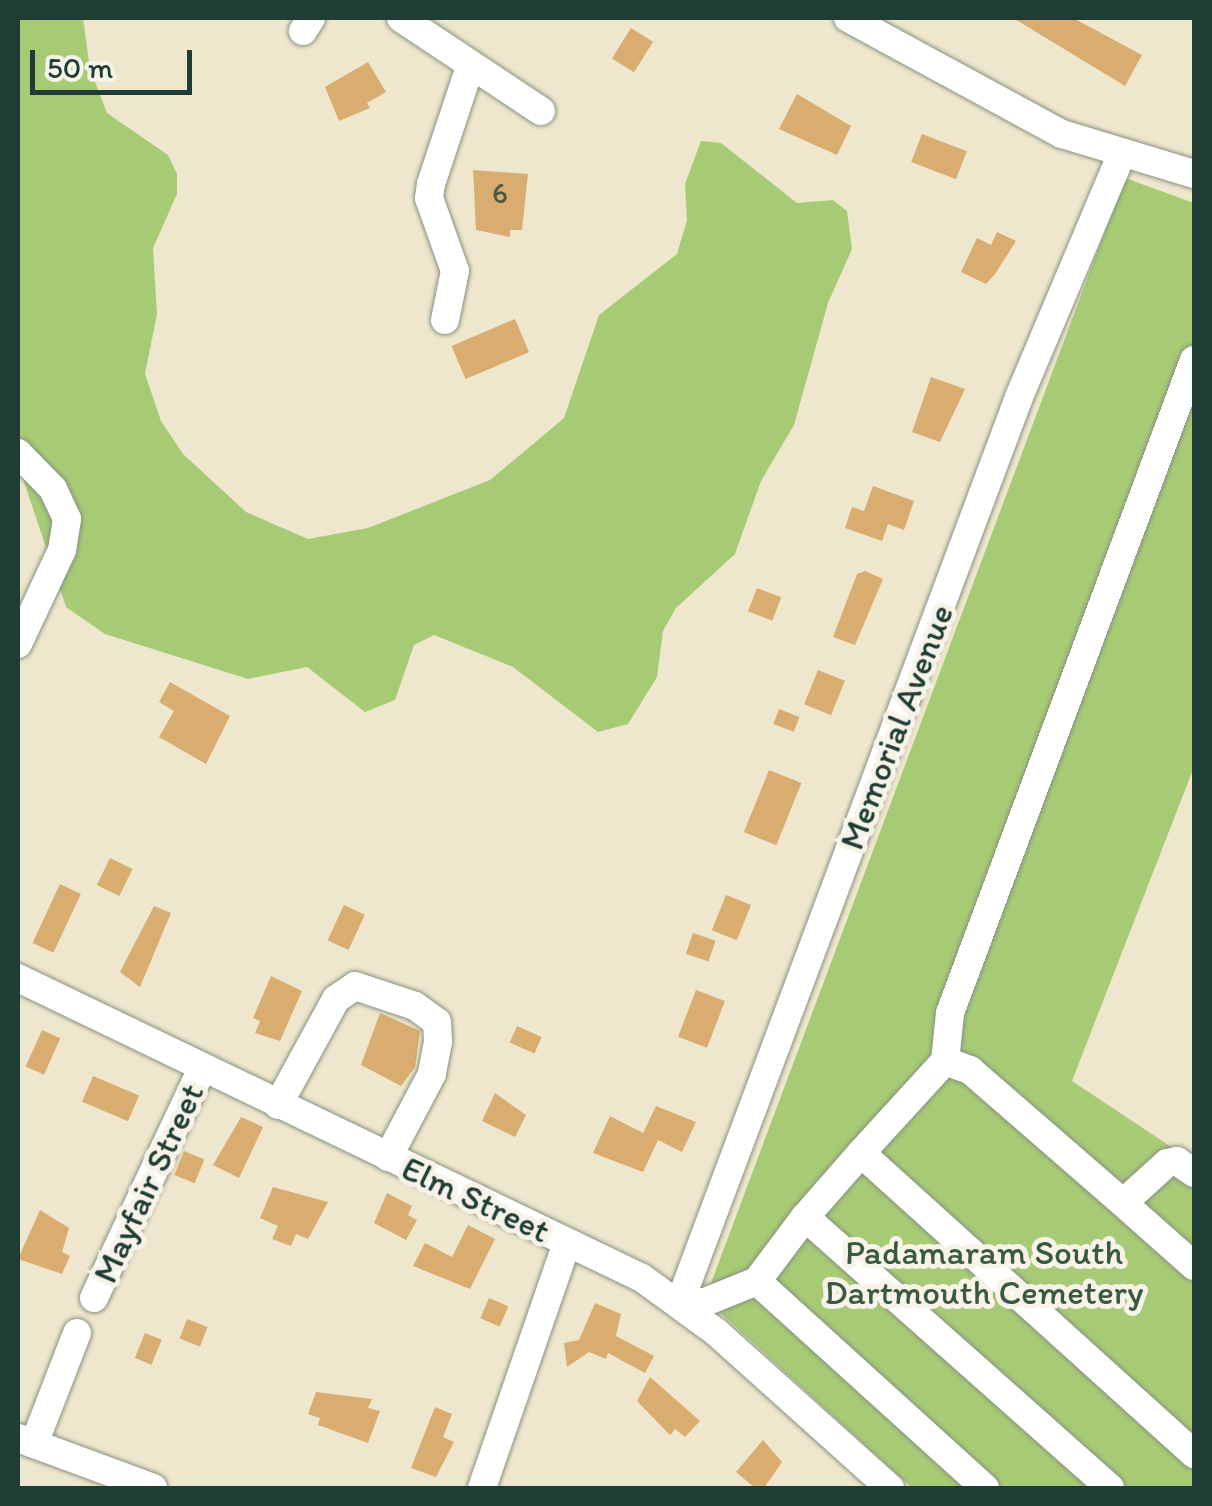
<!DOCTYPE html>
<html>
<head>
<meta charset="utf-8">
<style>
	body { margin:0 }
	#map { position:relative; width:1212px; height:1506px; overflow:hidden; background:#efe7cd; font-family:Itim,sans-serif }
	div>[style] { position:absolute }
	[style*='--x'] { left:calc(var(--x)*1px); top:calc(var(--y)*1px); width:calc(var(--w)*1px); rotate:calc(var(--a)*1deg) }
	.green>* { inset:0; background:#a7cb75 }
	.building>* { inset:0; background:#d9ac6f; transform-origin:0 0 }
	.roads { filter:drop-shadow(0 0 2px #879280) drop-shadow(0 0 2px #879280) }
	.minor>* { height:28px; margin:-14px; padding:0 14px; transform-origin:14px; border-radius:14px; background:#fff }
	span { translate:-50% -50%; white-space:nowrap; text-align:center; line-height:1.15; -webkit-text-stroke:10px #f7f3e8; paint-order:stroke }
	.number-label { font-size:30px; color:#4e5943 }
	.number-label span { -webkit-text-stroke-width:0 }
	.street-label { font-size:35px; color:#1f3d34 }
	.park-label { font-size:35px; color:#3a5941 }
	.frame { position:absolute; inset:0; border:20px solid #1f3d34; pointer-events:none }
	.scale { position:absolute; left:30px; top:50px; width:162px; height:45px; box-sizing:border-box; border:5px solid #1f3d34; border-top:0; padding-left:12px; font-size:30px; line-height:35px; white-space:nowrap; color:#1f3d34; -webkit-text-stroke:8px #f7f3e8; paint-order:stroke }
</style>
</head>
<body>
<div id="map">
	<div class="green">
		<div style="clip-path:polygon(18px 18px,83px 18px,90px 69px,107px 113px,168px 155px,177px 174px,177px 194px,153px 248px,157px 314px,145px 374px,161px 421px,183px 454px,246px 512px,308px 539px,368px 528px,490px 480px,564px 418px,599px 315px,677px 254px,687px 220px,685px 184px,701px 141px,721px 143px,797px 203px,833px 200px,847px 211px,852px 249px,828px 303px,794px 425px,761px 481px,735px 554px,676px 608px,663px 631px,657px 677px,628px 724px,598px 732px,513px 667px,434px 635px,414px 645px,395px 700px,365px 712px,307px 667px,248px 679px,105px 634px,66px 607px,18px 464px)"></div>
		<div style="clip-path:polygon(1125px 178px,1194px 203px,1194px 767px,1072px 1081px,1194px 1162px,1194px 1488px,912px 1488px,705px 1299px)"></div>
	</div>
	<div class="building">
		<div style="clip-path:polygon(1013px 18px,1073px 18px,1142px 55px,1125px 86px)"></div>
		<div style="left:631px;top:28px;width:26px;height:36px;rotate:32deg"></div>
		<div style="clip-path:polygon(368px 62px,386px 92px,367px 103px,370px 108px,339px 121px,325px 87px)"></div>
		<div style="clip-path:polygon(797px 94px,851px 126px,837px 155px,779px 129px)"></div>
		<div style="left:922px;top:134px;width:48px;height:30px;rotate:21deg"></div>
		<div style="clip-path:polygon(473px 170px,528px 174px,522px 230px,510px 230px,510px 237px,476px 230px)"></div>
		<div style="clip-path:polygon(997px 232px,1016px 241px,995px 274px,986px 284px,961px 272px,977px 238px,991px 245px)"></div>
		<div style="left:515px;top:319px;width:36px;height:69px;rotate:67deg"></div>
		<div style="clip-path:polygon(931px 377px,965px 389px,940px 442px,912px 432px)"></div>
		<div style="clip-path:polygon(873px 486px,914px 501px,904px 530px,888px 524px,882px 541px,845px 528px,852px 507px,864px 511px)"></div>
		<div style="clip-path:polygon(865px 571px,883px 579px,855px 645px,833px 637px,857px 574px)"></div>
		<div style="left:757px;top:588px;width:26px;height:25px;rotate:21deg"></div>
		<div style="left:818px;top:670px;width:29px;height:37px;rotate:22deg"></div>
		<div style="clip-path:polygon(170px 682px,230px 716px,206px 764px,159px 737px,174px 711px,159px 702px)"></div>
		<div style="left:779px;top:709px;width:22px;height:16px;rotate:21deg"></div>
		<div style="left:769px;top:770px;width:35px;height:67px;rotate:22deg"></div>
		<div style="left:110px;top:858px;width:25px;height:30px;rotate:26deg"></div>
		<div style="left:60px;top:884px;width:23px;height:65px;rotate:25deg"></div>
		<div style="left:726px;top:895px;width:27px;height:38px;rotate:22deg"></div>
		<div style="left:344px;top:905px;width:23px;height:39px;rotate:25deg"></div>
		<div style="clip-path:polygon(154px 906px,171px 913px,140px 987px,120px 972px)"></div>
		<div style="left:693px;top:933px;width:24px;height:22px;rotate:19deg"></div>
		<div style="clip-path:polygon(271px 976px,302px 991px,280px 1041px,255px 1033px,260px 1021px,253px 1018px)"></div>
		<div style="left:696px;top:990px;width:31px;height:50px;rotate:21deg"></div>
		<div style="clip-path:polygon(380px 1013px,420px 1031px,415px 1067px,401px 1086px,361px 1065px)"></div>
		<div style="left:517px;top:1026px;width:27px;height:18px;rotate:24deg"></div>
		<div style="left:42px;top:1030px;width:20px;height:40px;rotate:24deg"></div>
		<div style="left:93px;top:1076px;width:50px;height:28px;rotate:23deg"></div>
		<div style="clip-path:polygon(495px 1093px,526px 1115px,515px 1137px,482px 1121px)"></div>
		<div style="clip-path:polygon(656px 1106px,696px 1122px,682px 1152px,658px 1140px,643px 1172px,593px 1153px,610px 1116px,643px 1133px)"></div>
		<div style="clip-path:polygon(241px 1117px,263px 1127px,239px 1178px,213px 1165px)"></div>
		<div style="left:184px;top:1151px;width:22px;height:26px;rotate:22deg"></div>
		<div style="clip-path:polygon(273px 1187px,328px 1202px,308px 1239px,296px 1234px,291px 1246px,272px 1239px,278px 1226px,260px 1218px)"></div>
		<div style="clip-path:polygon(387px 1193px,412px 1206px,408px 1215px,417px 1220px,406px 1240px,374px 1223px)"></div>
		<div style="clip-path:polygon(40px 1210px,69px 1228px,62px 1252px,70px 1256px,62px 1274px,18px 1259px)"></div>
		<div style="clip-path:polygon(468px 1225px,495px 1239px,470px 1289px,413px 1266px,425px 1243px,452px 1257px)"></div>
		<div style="left:489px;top:1298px;width:21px;height:22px;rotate:23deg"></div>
		<div style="clip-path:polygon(595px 1303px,621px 1314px,616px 1336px,654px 1356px,645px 1373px,608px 1353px,606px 1359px,589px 1352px,567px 1367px,564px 1343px,579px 1340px)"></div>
		<div style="left:187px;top:1319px;width:22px;height:21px;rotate:21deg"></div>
		<div style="left:145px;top:1333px;width:18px;height:27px;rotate:22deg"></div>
		<div style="clip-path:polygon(650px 1377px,700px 1421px,685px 1437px,675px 1429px,670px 1435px,637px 1401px)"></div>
		<div style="clip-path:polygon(316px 1392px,372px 1399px,368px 1408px,380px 1411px,368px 1443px,318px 1425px,320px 1418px,308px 1414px)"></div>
		<div style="clip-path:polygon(435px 1407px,452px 1414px,443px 1437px,454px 1442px,436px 1477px,411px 1468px)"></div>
		<div style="clip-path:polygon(763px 1440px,782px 1462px,764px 1488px,755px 1488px,736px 1472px)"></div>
	</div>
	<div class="roads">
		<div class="minor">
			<div style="--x:401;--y:18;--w:168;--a:33.6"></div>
			<div style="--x:848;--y:18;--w:243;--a:28.5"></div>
			<div style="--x:1062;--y:134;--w:138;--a:16.9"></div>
			<div style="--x:303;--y:31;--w:15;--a:-58"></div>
			<div style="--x:445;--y:320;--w:50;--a:-78.5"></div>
			<div style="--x:455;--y:271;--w:77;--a:-109.6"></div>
			<div style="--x:429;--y:198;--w:14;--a:-82"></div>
			<div style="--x:431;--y:184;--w:126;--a:-71.6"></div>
			<div style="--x:1194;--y:360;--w:697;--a:110.49"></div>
			<div style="--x:950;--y:1013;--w:48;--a:95.9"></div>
			<div style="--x:945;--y:1061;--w:125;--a:132.4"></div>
			<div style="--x:861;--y:1153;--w:449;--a:42.1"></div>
			<div style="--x:18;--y:453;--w:50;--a:45.8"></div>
			<div style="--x:53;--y:489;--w:33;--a:65"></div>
			<div style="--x:67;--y:519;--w:31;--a:99"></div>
			<div style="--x:62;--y:550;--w:104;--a:115.1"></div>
			<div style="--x:18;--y:978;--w:692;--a:25.68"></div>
			<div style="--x:642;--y:1278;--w:92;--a:36.1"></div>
			<div style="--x:716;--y:1332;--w:234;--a:41.9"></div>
			<div style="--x:945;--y:1061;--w:27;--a:20"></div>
			<div style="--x:970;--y:1070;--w:203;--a:41"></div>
			<div style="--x:278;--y:1105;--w:121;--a:-61.3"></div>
			<div style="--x:336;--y:999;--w:23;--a:-34"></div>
			<div style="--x:355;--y:986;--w:63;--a:18.4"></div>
			<div style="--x:415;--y:1006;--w:27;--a:36"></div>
			<div style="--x:437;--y:1022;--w:20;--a:87"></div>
			<div style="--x:438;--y:1042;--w:33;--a:101"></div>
			<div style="--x:432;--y:1074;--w:94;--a:117.9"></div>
			<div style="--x:861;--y:1153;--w:85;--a:131.2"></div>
			<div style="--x:805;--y:1217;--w:408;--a:41.6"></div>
			<div style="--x:1194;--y:1173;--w:21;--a:-145"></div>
			<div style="--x:1177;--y:1161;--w:10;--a:169"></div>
			<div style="--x:1167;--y:1163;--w:59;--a:137.7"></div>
			<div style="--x:1123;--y:1203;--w:95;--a:41.6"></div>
			<div style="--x:757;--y:1281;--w:80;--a:-53.1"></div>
			<div style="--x:94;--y:1298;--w:254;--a:-64.8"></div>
			<div style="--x:18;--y:1438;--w:144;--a:20.3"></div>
			<div style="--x:34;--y:1444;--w:119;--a:-68.8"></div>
			<div style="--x:482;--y:1488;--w:259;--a:-70.9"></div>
			<div style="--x:985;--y:1488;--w:308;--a:-137.8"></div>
			<div style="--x:757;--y:1281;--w:56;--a:158"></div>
			<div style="--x:705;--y:1302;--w:25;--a:180"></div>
			<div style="--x:680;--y:1302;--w:966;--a:-69.46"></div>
			<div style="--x:1019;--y:397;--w:262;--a:-67.1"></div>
		</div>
	</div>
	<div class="number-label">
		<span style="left:500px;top:193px">6</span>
	</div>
	<div class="street-label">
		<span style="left:896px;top:727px;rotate:-69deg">Memorial Avenue</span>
		<span style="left:148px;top:1183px;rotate:-65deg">Mayfair Street</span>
		<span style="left:476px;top:1199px;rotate:25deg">Elm Street</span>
	</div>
	<div class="park-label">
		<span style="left:984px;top:1272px">Padamaram South<br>Dartmouth Cemetery</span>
	</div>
	<div class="frame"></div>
	<div class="scale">50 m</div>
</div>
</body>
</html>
